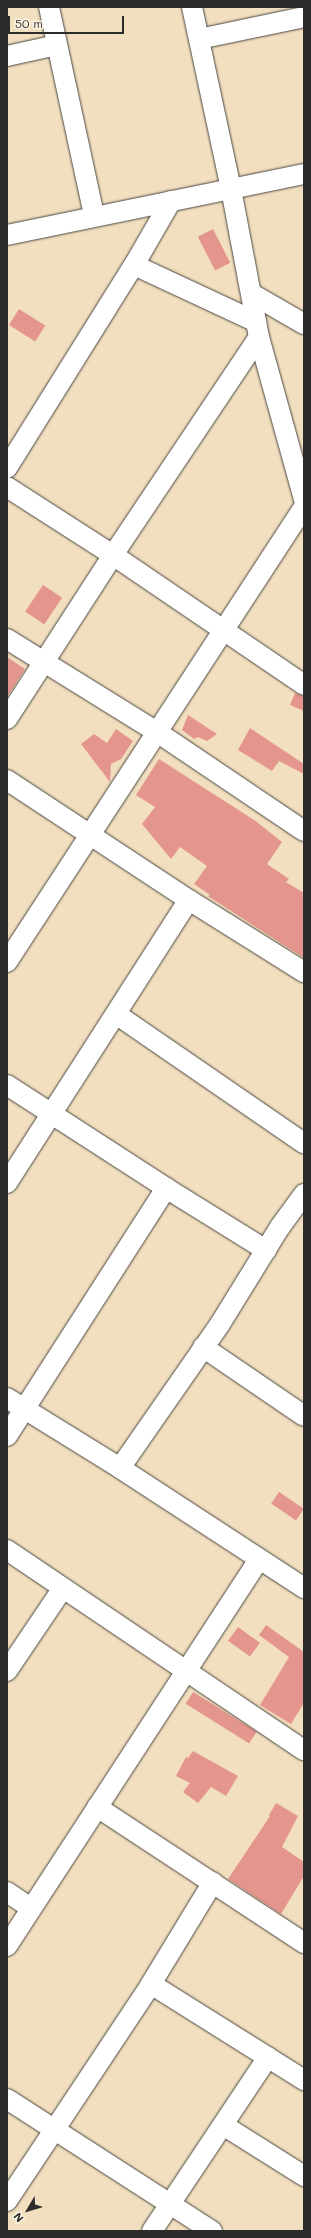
<!DOCTYPE html>
<html>
<head>
<meta charset="utf-8">
<style>
	body { margin:0 }
	#map { position:relative; width:311px; height:2238px; overflow:hidden; background:#f2dfbf; font-family:Mali,sans-serif }
	div>[style] { position:absolute }
	[style*='--x'] { left:calc(var(--x)*1px); top:calc(var(--y)*1px); width:calc(var(--w)*1px); rotate:calc(var(--a)*1deg) }
	.building>* { inset:0; background:#e4968e; transform-origin:0 0 }
	.roads { filter:drop-shadow(0 0 1px #494641) drop-shadow(0 0 1px #494641) }
	.minor>* { height:20px; margin:-10px; padding:0 10px; transform-origin:10px; border-radius:10px; background:#fff }
	span { translate:-50% -50%; white-space:nowrap; text-align:center; line-height:1.15; -webkit-text-stroke:3px #fcf5e5; paint-order:stroke }
	.frame { position:absolute; inset:0; border:8px solid #2b2b2b; pointer-events:none }
	.north { position:absolute; left:8px; top:2190px; width:40px; height:40px; -webkit-text-stroke:3px #fcf5e5; paint-order:stroke; rotate:232deg; font-size:11px; font-weight:700; line-height:16px; text-align:center; color:#2b2b2b }
	.north::after { content:''; display:block; margin:auto; width:14px; height:18px; background:#2b2b2b; clip-path:polygon(50% 0,100% 100%,50% 72%,0 100%) }
	.scale { position:absolute; left:8px; top:16px; width:116px; height:18px; box-sizing:border-box; border:2px solid #2b2b2b; border-top:0; padding-left:5px; font-size:12px; line-height:14px; white-space:nowrap; color:#2b2b2b; -webkit-text-stroke:3px #fcf5e5; paint-order:stroke }
</style>
</head>
<body>
<div id="map">
	<div class="building">
		<div style="left:213px;top:229px;width:38px;height:17px;rotate:63deg"></div>
		<div style="left:19px;top:309px;width:31px;height:19px;rotate:32deg"></div>
		<div style="left:43px;top:585px;width:23px;height:32px;rotate:34deg"></div>
		<div style="clip-path:polygon(7px 657px,25px 669px,7px 697px)"></div>
		<div style="clip-path:polygon(295px 693px,304px 696px,304px 711px,290px 705px)"></div>
		<div style="clip-path:polygon(188px 715px,217px 734px,207px 741px,198px 737px,194px 739px,182px 730px)"></div>
		<div style="clip-path:polygon(250px 728px,304px 764px,304px 774px,279px 761px,272px 771px,238px 750px)"></div>
		<div style="clip-path:polygon(116px 729px,133px 741px,121px 759px,111px 764px,110px 782px,81px 744px,94px 734px,107px 743px)"></div>
		<div style="clip-path:polygon(159px 759px,257px 822px,282px 842px,267px 864px,289px 879px,286px 882px,304px 893px,304px 958px,208px 896px,210px 895px,194px 884px,207px 866px,180px 847px,171px 859px,142px 824px,155px 807px,136px 795px)"></div>
		<div style="left:279px;top:1492px;width:30px;height:14px;rotate:34deg"></div>
		<div style="clip-path:polygon(266px 1625px,304px 1652px,304px 1703px,291px 1724px,260px 1705px,289px 1657px,259px 1635px)"></div>
		<div style="left:238px;top:1627px;width:27px;height:17px;rotate:36deg"></div>
		<div style="left:193px;top:1692px;width:75px;height:14px;rotate:32deg"></div>
		<div style="clip-path:polygon(193px 1751px,238px 1776px,226px 1796px,211px 1787px,198px 1803px,183px 1792px,190px 1783px,176px 1776px,186px 1757px,188px 1758px)"></div>
		<div style="clip-path:polygon(276px 1803px,298px 1816px,282px 1847px,304px 1862px,304px 1876px,281px 1914px,228px 1879px,270px 1816px,269px 1815px)"></div>
	</div>
	<div class="roads">
		<div class="minor">
			<div style="--x:49;--y:7;--w:214;--a:77.8"></div>
			<div style="--x:192;--y:7;--w:186;--a:77.9"></div>
			<div style="--x:231;--y:189;--w:151;--a:79.3"></div>
			<div style="--x:259;--y:337;--w:168;--a:74.5"></div>
			<div style="--x:199;--y:39;--w:107;--a:-11.8"></div>
			<div style="--x:7;--y:56;--w:51;--a:-12.4"></div>
			<div style="--x:7;--y:235;--w:303;--a:-11.6"></div>
			<div style="--x:134;--y:265;--w:135;--a:25"></div>
			<div style="--x:252;--y:294;--w:60;--a:30"></div>
			<div style="--x:7;--y:468;--w:239;--a:-58"></div>
			<div style="--x:134;--y:265;--w:74;--a:-60"></div>
			<div style="--x:7;--y:487;--w:126;--a:32.7"></div>
			<div style="--x:113;--y:555;--w:231;--a:34.2"></div>
			<div style="--x:7;--y:639;--w:176;--a:31.8"></div>
			<div style="--x:157;--y:732;--w:177;--a:34"></div>
			<div style="--x:7;--y:719;--w:195;--a:-57.1"></div>
			<div style="--x:113;--y:555;--w:262;--a:-56.2"></div>
			<div style="--x:7;--y:780;--w:218;--a:33.4"></div>
			<div style="--x:189;--y:900;--w:136;--a:32.1"></div>
			<div style="--x:7;--y:962;--w:543;--a:-56.87"></div>
			<div style="--x:116;--y:1014;--w:228;--a:34.5"></div>
			<div style="--x:7;--y:1085;--w:189;--a:32.9"></div>
			<div style="--x:166;--y:1188;--w:118;--a:31.8"></div>
			<div style="--x:7;--y:1183;--w:336;--a:-57.3"></div>
			<div style="--x:203;--y:1347;--w:122;--a:34.3"></div>
			<div style="--x:7;--y:1398;--w:133;--a:31.8"></div>
			<div style="--x:120;--y:1468;--w:220;--a:33.1"></div>
			<div style="--x:7;--y:1436;--w:295;--a:-57.3"></div>
			<div style="--x:120;--y:1468;--w:175;--a:-55.2"></div>
			<div style="--x:220;--y:1324;--w:114;--a:-58.3"></div>
			<div style="--x:280;--y:1227;--w:41;--a:-54"></div>
			<div style="--x:7;--y:1550;--w:358;--a:34"></div>
			<div style="--x:7;--y:1671;--w:100;--a:-56"></div>
			<div style="--x:97;--y:1807;--w:248;--a:33.3"></div>
			<div style="--x:7;--y:1892;--w:29;--a:34"></div>
			<div style="--x:7;--y:1946;--w:461;--a:-56.9"></div>
			<div style="--x:151;--y:1984;--w:181;--a:32.1"></div>
			<div style="--x:7;--y:2099;--w:244;--a:32.8"></div>
			<div style="--x:223;--y:2125;--w:96;--a:32.2"></div>
			<div style="--x:7;--y:2201;--w:260;--a:-56.4"></div>
			<div style="--x:151;--y:1984;--w:119;--a:-58.7"></div>
			<div style="--x:152;--y:2231;--w:209;--a:-56.3"></div>
		</div>
	</div>
	<div class="frame"></div>
	<div class="north">N</div>
	<div class="scale">50 m</div>
</div>
</body>
</html>
